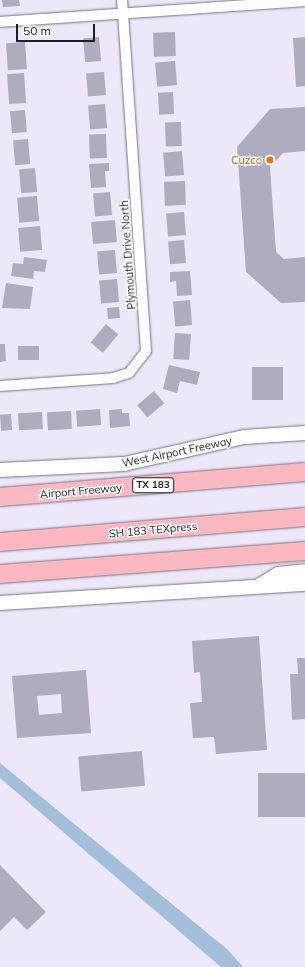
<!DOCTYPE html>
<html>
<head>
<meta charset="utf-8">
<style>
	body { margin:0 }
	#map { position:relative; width:305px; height:967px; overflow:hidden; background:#ece7f9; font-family:Mulish,sans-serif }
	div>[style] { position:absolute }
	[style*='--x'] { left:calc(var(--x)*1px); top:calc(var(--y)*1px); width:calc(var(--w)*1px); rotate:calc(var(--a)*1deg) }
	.water>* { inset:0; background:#a4bfda }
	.building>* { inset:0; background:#aeacbe; transform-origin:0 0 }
	.roads { filter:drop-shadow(0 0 1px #787384) drop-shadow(0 0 1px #787384) }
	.minor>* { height:10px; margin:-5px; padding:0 5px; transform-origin:5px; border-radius:5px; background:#fff }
	.secondary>* { height:14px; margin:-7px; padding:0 7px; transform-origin:7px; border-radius:7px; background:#fff }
	.motorway>* { height:18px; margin:-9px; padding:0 9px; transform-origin:9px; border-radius:9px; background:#fcb8c0 }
	.dots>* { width:11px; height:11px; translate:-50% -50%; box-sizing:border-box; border:2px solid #fff; border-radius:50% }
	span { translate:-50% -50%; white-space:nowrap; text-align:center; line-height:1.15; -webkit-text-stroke:3px #fff; paint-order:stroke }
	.shield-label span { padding:1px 3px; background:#fff; border:1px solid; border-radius:3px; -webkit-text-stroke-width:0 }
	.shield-label { font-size:10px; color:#201e25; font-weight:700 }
	.food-label { font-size:11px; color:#c56008 }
	.right { translate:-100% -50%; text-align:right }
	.street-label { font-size:11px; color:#201e25 }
	.scale { position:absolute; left:16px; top:24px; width:79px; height:18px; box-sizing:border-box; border:2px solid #201e25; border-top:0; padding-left:5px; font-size:12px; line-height:14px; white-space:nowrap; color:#201e25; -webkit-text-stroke:3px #fff; paint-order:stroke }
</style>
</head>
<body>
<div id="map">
	<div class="water">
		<div style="clip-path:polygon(0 763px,228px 950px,243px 967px,221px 967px,0 778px)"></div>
	</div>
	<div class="building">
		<div style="clip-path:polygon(2px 0,19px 0,20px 6px,3px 7px)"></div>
		<div style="left:175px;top:32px;width:24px;height:22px;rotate:88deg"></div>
		<div style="left:99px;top:37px;width:24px;height:16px;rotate:85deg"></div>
		<div style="clip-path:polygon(305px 37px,305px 86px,296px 87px,293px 38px)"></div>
		<div style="left:25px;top:42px;width:27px;height:19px;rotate:86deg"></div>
		<div style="left:175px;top:61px;width:24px;height:20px;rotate:85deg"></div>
		<div style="left:104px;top:72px;width:23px;height:18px;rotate:85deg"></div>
		<div style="left:24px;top:73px;width:30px;height:17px;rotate:86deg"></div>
		<div style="left:173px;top:92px;width:22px;height:15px;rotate:87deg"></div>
		<div style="left:105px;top:104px;width:24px;height:17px;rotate:85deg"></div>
		<div style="clip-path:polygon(305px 107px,305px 151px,283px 153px,270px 167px,276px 252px,284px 259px,305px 257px,305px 302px,281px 303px,246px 272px,237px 147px,270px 109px)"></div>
		<div style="left:25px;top:110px;width:22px;height:15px;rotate:85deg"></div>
		<div style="left:181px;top:122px;width:24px;height:16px;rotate:88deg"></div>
		<div style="left:106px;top:134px;width:24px;height:17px;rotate:88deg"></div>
		<div style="left:28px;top:139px;width:25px;height:15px;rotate:85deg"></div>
		<div style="left:182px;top:151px;width:24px;height:19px;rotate:85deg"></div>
		<div style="clip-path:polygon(109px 163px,109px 171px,105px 171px,106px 187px,91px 188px,89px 164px)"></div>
		<div style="left:35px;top:168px;width:24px;height:16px;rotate:85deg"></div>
		<div style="left:185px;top:181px;width:24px;height:21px;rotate:88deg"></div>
		<div style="left:110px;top:192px;width:23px;height:17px;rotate:85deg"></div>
		<div style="left:37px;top:196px;width:25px;height:20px;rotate:85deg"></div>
		<div style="left:184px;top:212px;width:23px;height:18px;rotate:85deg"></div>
		<div style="left:115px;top:220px;width:22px;height:24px;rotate:85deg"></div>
		<div style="left:40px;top:226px;width:24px;height:22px;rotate:85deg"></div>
		<div style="left:184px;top:240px;width:23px;height:16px;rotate:85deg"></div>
		<div style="left:115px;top:250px;width:23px;height:18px;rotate:85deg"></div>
		<div style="clip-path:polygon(24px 257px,47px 260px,45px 272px,34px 271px,33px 279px,11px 276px,13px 263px,23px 264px)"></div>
		<div style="clip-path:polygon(190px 271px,192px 295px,177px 296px,176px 281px,170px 282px,170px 272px)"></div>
		<div style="left:117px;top:279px;width:23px;height:18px;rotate:85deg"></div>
		<div style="clip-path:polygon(6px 283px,33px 287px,30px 309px,2px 308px)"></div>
		<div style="left:190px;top:300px;width:25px;height:17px;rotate:85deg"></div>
		<div style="left:119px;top:307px;width:11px;height:12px;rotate:85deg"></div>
		<div style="left:106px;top:324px;width:16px;height:24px;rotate:40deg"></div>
		<div style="left:175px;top:333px;width:16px;height:26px;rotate:4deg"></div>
		<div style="clip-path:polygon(0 344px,5px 344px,6px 361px,0 362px)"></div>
		<div style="left:39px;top:346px;width:14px;height:21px;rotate:90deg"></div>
		<div style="clip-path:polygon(169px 365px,200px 372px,197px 385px,180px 381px,177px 393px,163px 389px)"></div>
		<div style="left:252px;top:367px;width:31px;height:33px"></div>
		<div style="left:154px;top:391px;width:16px;height:22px;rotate:50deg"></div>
		<div style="left:100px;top:409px;width:16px;height:24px;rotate:86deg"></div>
		<div style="clip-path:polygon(122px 409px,122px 413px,129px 413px,130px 426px,110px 428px,109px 410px)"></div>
		<div style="left:71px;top:411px;width:18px;height:24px;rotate:87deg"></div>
		<div style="left:42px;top:412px;width:17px;height:24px;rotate:87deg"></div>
		<div style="left:11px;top:414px;width:16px;height:11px;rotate:86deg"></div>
		<div style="clip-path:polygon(259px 636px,267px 750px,216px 754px,214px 737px,193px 738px,190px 703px,202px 702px,200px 672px,194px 673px,192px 641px)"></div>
		<div style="clip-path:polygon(297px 658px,305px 658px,305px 719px,292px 720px,290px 674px,298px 674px)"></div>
		<div style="clip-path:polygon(evenodd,86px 670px,91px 733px,17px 738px,12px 676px,86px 670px,61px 694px,62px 713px,39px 715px,37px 696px,61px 694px)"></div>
		<div style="left:142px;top:751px;width:35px;height:64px;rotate:85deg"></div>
		<div style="left:305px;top:773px;width:44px;height:47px;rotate:90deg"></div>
		<div style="clip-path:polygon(0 865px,46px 912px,27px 930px,14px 917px,0 931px)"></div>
	</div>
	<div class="roads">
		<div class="minor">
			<div style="--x:0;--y:22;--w:306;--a:-3.9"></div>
			<div style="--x:0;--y:386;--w:113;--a:-4"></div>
			<div style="--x:113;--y:378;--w:17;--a:-17"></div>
			<div style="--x:129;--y:373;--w:28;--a:-52"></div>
			<div style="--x:146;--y:351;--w:352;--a:-93.9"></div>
		</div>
		<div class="secondary">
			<div style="--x:0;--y:470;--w:124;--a:-2.8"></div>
			<div style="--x:124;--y:464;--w:123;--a:-12.7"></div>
			<div style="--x:244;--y:437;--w:61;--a:-3.8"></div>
			<div style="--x:260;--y:585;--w:21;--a:-31"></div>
			<div style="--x:278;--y:574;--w:27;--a:-6"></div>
			<div style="--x:0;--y:603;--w:306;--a:-3.6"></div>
		</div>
		<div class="motorway">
			<div style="--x:0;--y:497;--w:306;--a:-4.7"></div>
			<div style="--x:0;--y:542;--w:306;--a:-4.7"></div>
			<div style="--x:0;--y:574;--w:306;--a:-4.3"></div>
		</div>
	</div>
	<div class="dots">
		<div style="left:270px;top:160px;background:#e8710a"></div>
	</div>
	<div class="shield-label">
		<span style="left:153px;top:485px">TX 183</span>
	</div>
	<div class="food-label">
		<span class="right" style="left:262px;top:160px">Cuzco</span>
	</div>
	<div class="street-label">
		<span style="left:128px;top:255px;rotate:-94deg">Plymouth Drive North</span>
		<span style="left:177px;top:452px;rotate:-12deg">West Airport Freeway</span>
		<span style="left:81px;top:491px;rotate:-5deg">Airport Freeway</span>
		<span style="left:153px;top:530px;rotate:-5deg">SH 183 TEXpress</span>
	</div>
	<div class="scale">50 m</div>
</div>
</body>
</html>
